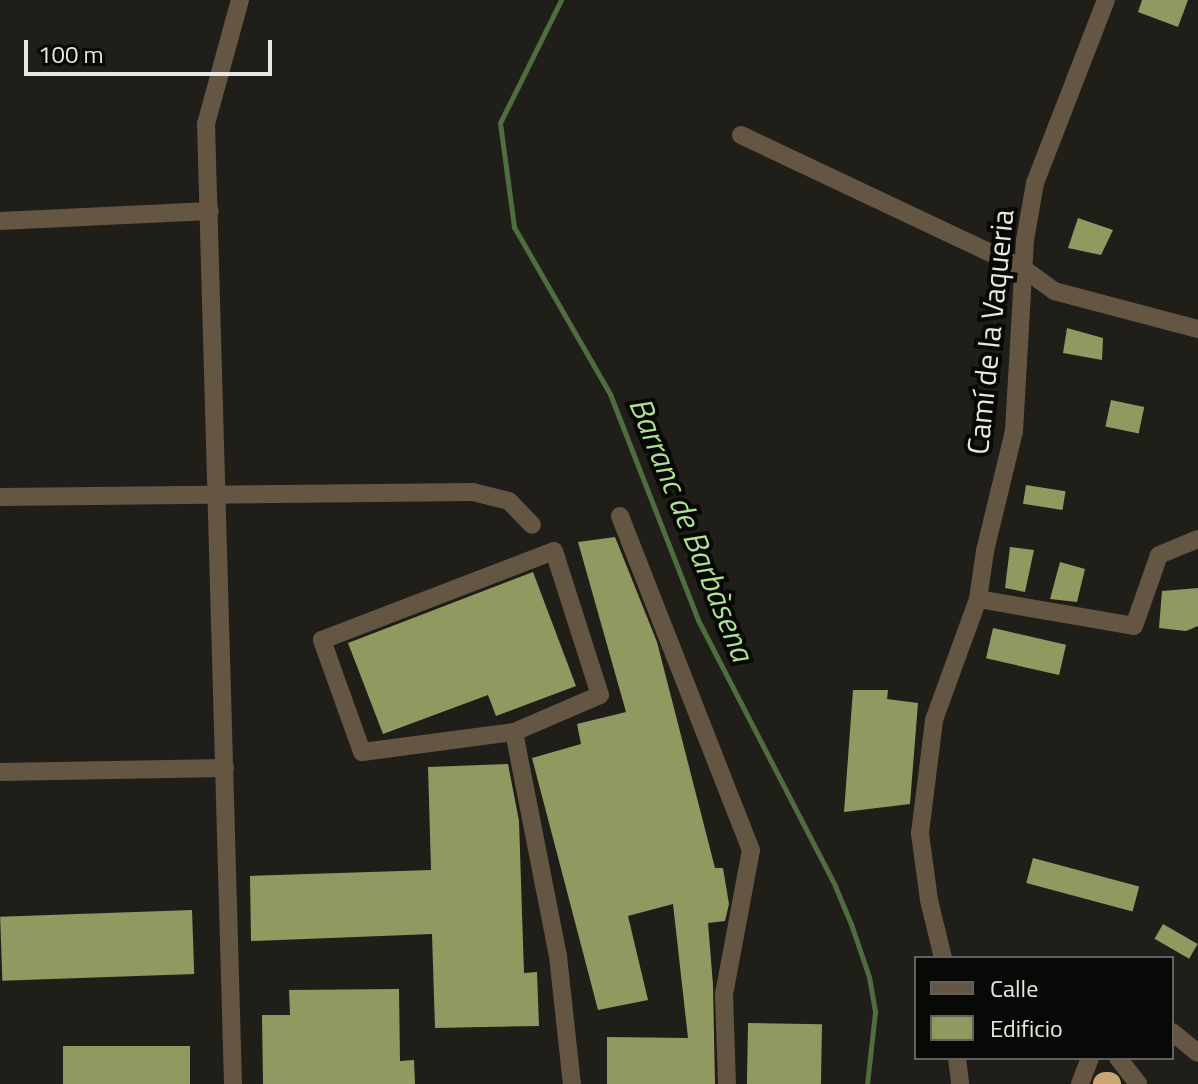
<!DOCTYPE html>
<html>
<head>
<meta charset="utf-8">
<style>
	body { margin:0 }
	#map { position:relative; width:1198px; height:1084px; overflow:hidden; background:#1f1e19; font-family:"Titillium Web",sans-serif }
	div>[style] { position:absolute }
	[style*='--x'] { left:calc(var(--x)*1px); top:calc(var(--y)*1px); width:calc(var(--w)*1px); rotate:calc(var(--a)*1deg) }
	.stream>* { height:5px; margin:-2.5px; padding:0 2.5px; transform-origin:2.5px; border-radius:2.5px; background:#4f6e3f }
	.building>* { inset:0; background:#909a60; transform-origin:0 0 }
	.minor>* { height:18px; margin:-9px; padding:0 9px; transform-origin:9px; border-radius:9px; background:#645642 }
	.highway>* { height:24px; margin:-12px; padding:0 12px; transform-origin:12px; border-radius:12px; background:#c7a671 }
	span { translate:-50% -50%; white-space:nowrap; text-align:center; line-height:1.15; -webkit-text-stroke:8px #080806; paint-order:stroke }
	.street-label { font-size:30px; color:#e8e7e4 }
	.water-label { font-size:32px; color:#aedf96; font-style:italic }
	.legend { position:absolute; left:914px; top:956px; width:260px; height:104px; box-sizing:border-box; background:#080806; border:2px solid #62615f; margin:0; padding:10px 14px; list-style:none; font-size:24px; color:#e8e7e4 }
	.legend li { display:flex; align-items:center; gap:16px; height:40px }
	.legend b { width:40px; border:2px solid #62615f }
	.scale { position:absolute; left:24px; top:40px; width:248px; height:36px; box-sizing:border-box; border:4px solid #e8e7e4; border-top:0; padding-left:10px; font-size:24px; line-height:28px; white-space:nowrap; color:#e8e7e4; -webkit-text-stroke:6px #080806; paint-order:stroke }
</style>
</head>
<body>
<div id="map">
	<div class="stream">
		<div style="--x:561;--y:0;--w:137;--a:116.4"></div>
		<div style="--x:500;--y:123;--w:105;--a:82.3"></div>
		<div style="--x:514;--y:227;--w:193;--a:60.1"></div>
		<div style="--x:610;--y:394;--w:243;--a:68.7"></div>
		<div style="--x:698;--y:620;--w:299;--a:62.7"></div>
		<div style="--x:835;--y:886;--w:41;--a:67.2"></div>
		<div style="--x:851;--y:924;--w:56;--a:71.2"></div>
		<div style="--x:869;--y:977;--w:36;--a:80"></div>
		<div style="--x:875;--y:1012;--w:72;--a:96.3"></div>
	</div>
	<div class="building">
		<div style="clip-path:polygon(1142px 0,1188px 0,1178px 27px,1138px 12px)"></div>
		<div style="clip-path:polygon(1078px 218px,1113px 230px,1101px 255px,1068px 248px)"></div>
		<div style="clip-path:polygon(1067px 328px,1103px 338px,1102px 360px,1063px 353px)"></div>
		<div style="left:1111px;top:400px;width:34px;height:27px;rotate:12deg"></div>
		<div style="left:1026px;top:485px;width:40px;height:19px;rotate:9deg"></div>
		<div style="clip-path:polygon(615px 537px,657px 642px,715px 868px,723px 868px,729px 904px,725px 921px,708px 923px,713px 985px,715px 1084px,607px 1084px,607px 1037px,688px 1038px,673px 904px,628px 916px,648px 1000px,598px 1010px,532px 758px,581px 744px,577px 724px,626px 712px,578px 542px)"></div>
		<div style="clip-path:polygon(1010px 547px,1034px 550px,1025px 592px,1005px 588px)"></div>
		<div style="clip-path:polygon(1060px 562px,1085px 569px,1077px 602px,1050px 599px)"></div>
		<div style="clip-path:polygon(533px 572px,576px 686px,496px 716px,488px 695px,383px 734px,348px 643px)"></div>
		<div style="clip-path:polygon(1198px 588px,1198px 626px,1186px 631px,1159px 628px,1162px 591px)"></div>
		<div style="left:993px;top:628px;width:75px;height:31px;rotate:13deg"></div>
		<div style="clip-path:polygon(853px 690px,888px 690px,887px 699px,918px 703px,910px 804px,844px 812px)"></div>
		<div style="clip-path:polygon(508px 764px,519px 821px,524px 973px,537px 972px,539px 1026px,435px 1028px,432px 934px,251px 941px,250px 876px,431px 870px,428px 767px)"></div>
		<div style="left:1033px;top:858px;width:110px;height:26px;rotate:15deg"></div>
		<div style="left:192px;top:910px;width:64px;height:192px;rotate:88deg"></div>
		<div style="left:1163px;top:924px;width:40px;height:17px;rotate:30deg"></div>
		<div style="clip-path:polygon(399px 989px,400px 1061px,414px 1060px,415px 1084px,263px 1084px,262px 1015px,290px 1015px,289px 990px)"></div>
		<div style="left:748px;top:1023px;width:74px;height:61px;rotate:1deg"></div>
		<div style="left:63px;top:1046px;width:127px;height:38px"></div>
	</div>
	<div class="minor">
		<div style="--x:741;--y:135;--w:313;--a:25.3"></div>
		<div style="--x:1024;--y:269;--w:37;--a:36"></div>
		<div style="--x:1054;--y:291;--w:149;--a:14.8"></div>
		<div style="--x:0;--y:221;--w:210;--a:-2.7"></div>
		<div style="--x:0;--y:497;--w:473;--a:-0.6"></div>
		<div style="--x:473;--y:492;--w:37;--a:14"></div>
		<div style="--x:509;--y:501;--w:33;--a:46"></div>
		<div style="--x:620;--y:516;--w:359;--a:68.6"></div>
		<div style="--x:751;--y:850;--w:147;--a:100.6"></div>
		<div style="--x:724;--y:994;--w:90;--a:88.1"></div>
		<div style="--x:554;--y:551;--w:151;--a:72.3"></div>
		<div style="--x:600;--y:695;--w:94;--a:156.7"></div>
		<div style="--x:514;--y:732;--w:153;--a:172.5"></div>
		<div style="--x:362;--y:752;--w:119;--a:-109.7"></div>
		<div style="--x:322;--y:640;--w:248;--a:-21"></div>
		<div style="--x:978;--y:599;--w:158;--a:9.8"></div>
		<div style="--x:1134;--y:626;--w:75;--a:-70.6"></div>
		<div style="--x:1159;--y:555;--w:42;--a:-22.3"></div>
		<div style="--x:514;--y:732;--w:228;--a:78.9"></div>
		<div style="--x:558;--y:956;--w:129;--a:83.8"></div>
		<div style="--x:0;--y:772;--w:225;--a:-1"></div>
		<div style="--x:943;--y:958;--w:60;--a:-103.6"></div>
		<div style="--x:929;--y:900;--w:68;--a:-97.7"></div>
		<div style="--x:920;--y:833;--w:114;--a:-82.9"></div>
		<div style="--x:934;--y:720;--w:129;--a:-70"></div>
		<div style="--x:978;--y:599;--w:49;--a:-81.7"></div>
		<div style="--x:985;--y:551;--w:123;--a:-76.4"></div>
		<div style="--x:1014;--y:431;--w:191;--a:-86.7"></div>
		<div style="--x:1025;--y:240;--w:58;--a:-80"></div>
		<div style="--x:1035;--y:183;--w:196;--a:-68.8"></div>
		<div style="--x:1172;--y:1032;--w:33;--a:39"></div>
		<div style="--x:957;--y:1058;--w:26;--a:83"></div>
		<div style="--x:1118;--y:1058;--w:33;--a:52"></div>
		<div style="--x:233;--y:1084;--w:960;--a:-91.61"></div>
		<div style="--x:206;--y:124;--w:129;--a:-74.7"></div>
		<div style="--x:1080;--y:1084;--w:28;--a:-69"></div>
	</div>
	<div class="highway">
		<div style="--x:1105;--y:1084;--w:4;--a:0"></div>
	</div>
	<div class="street-label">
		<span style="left:990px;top:332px;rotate:-84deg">Camí de la Vaqueria</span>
	</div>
	<div class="water-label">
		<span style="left:692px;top:529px;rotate:68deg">Barranc de Barbàsena</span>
	</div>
	<ul class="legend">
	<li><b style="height:10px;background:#645642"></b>Calle</li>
	<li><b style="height:22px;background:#909a60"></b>Edificio</li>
	</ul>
	<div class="scale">100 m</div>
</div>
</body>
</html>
